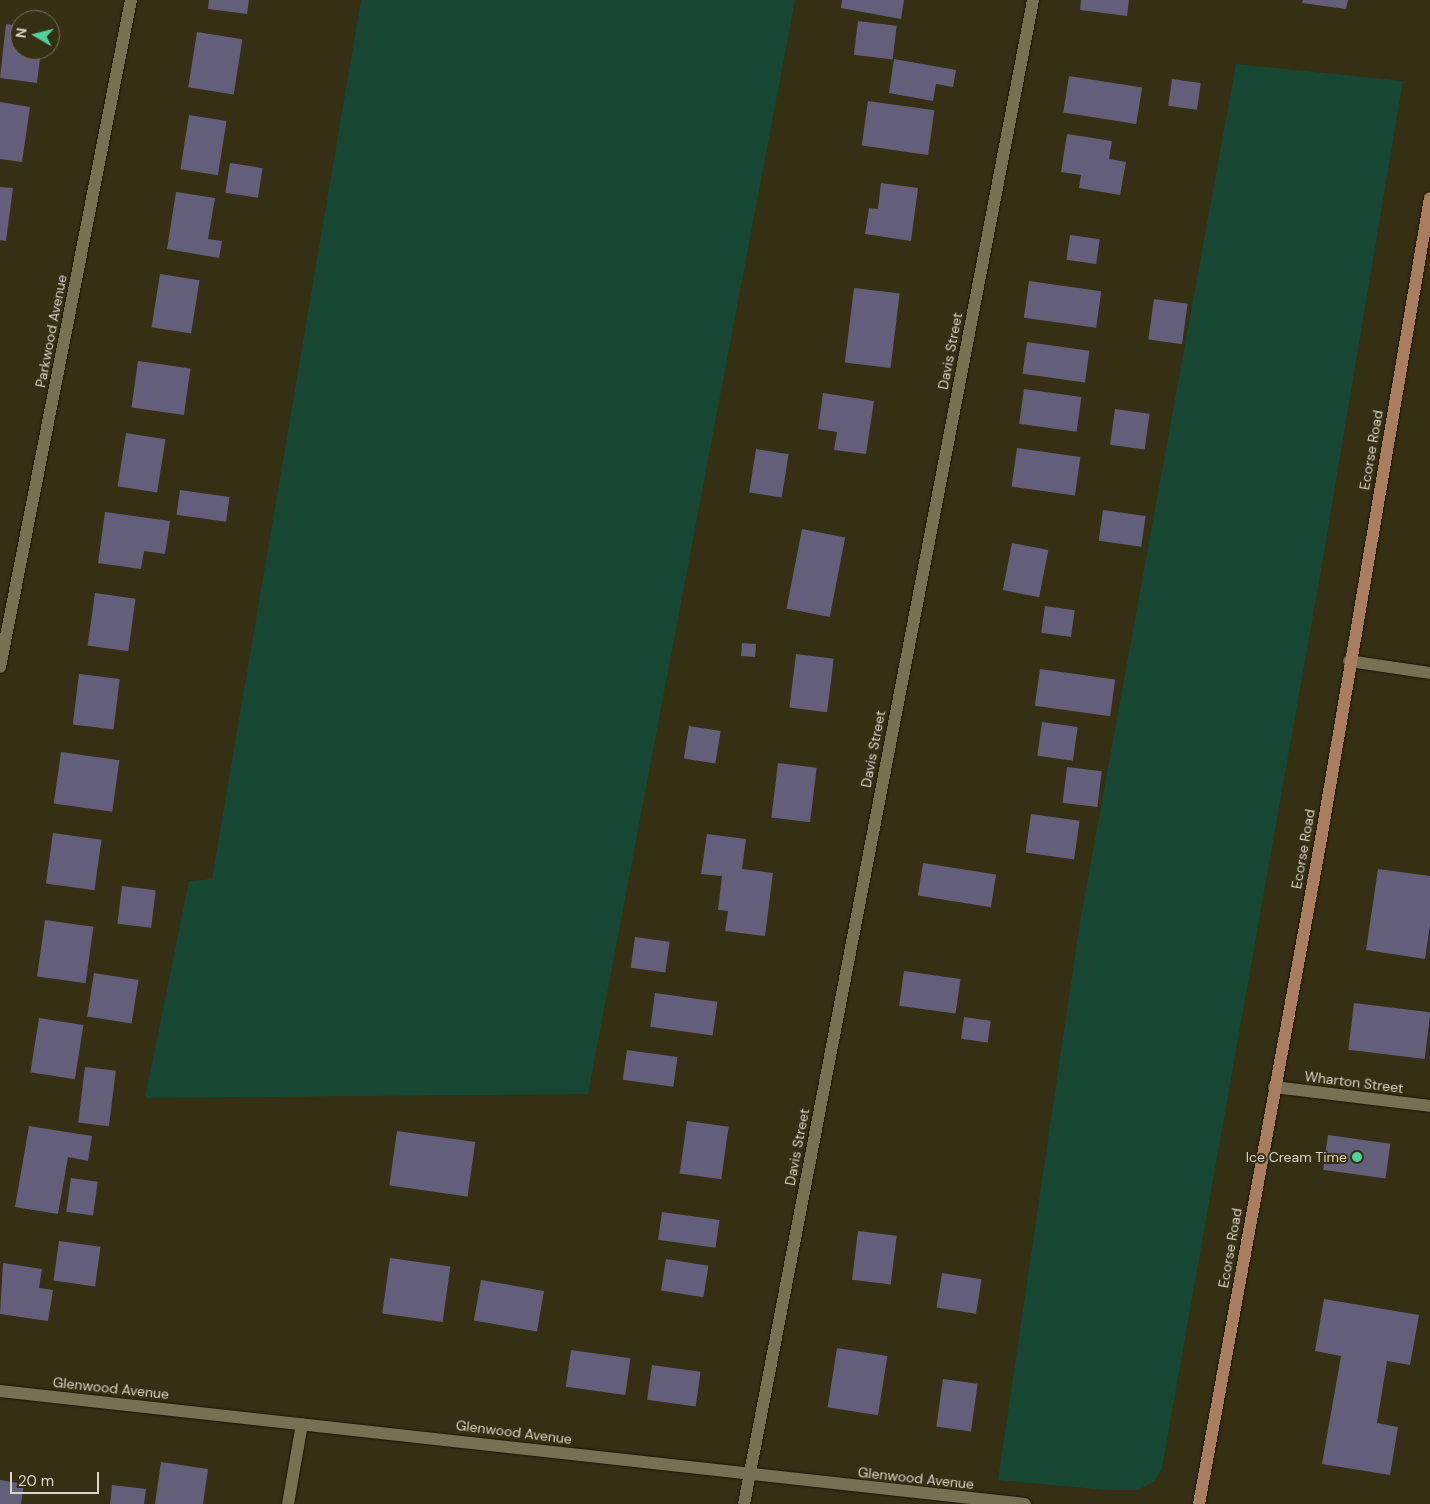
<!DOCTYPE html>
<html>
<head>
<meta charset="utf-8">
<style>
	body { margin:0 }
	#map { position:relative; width:1430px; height:1504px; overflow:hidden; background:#352f14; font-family:"DM Sans",sans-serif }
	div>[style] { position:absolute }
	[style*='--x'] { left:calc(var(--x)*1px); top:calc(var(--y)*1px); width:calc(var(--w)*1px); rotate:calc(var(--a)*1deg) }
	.green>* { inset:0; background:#164733 }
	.building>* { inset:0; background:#635f7b; transform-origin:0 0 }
	.roads { filter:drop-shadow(0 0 1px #1c1700) drop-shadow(0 0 1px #1c1700) }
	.minor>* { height:12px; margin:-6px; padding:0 6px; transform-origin:6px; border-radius:6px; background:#777154 }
	.primary>* { height:12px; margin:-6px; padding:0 6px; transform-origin:6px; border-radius:6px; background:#ab7d5f }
	.dots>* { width:14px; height:14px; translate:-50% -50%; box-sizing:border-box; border:2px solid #352f14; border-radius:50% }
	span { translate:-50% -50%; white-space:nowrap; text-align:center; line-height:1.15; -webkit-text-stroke:4px #352f14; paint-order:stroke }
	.street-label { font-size:14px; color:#d9d6c6 }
	.poi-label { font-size:14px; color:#d9d6c6 }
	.right { translate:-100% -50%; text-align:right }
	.north { position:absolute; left:10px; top:10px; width:50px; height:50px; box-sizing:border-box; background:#352f14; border:1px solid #77725b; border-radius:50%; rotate:278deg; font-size:14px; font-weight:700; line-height:20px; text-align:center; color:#d9d6c6 }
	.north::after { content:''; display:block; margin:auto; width:18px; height:22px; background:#50d398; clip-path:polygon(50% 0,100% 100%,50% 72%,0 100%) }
	.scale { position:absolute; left:10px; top:1472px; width:89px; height:22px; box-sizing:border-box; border:2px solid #d9d6c6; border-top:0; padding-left:6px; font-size:15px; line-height:18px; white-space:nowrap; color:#d9d6c6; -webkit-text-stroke:4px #352f14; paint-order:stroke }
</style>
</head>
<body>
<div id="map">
	<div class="green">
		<div style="clip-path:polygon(361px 0,795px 0,588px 1094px,145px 1098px,189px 881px,212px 879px)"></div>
		<div style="clip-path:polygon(1236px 64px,1403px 81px,1320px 576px,1162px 1468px,1155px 1481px,1138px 1490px,1107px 1490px,998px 1480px,1080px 922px)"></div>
	</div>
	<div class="building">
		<div style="clip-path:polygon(209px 0,249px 0,247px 14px,208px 9px)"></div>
		<div style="clip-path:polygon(842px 0,904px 0,901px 19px,841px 8px)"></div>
		<div style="clip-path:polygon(1081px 0,1129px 0,1127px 16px,1080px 10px)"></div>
		<div style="clip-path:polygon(1303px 0,1348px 0,1346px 9px,1302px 3px)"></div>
		<div style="left:858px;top:21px;width:39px;height:34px;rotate:7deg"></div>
		<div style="clip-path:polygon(6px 24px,20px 26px,20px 50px,41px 50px,37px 83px,0 78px)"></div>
		<div style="left:197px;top:32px;width:46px;height:56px;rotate:9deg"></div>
		<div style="clip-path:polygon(894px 59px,956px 70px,953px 87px,936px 84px,933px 101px,889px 93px)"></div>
		<div style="left:1069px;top:76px;width:74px;height:37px;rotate:9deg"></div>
		<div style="left:1172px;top:79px;width:29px;height:27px;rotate:8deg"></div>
		<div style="left:868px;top:101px;width:67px;height:45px;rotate:8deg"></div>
		<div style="clip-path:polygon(0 102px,30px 107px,22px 162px,0 159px)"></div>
		<div style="left:189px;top:115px;width:38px;height:55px;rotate:9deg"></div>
		<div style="clip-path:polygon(1067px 134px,1112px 141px,1109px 159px,1126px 162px,1120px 195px,1079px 188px,1081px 175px,1061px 172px)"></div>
		<div style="left:230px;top:163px;width:33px;height:30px;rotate:9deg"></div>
		<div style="clip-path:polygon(881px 183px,918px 188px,911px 241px,865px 234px,869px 208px,878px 209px)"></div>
		<div style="clip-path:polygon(0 187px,13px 188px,6px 241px,0 240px)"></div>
		<div style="clip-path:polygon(176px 192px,215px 198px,208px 239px,222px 241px,219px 258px,167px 249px)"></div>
		<div style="left:1070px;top:235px;width:30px;height:25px;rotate:8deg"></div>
		<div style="left:160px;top:274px;width:40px;height:54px;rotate:9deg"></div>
		<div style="left:1029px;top:281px;width:73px;height:37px;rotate:8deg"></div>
		<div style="left:854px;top:288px;width:46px;height:75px;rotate:7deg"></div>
		<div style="left:1154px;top:299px;width:34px;height:41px;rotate:8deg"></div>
		<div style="left:1027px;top:342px;width:63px;height:32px;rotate:8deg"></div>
		<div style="left:138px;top:361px;width:53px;height:47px;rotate:8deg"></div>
		<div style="left:1024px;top:389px;width:58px;height:35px;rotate:8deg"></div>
		<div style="clip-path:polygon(823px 393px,874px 401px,866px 454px,834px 450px,837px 432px,818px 429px)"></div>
		<div style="left:1115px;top:409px;width:35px;height:36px;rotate:8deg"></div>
		<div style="left:126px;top:433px;width:40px;height:54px;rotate:9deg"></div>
		<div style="left:1017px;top:448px;width:64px;height:39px;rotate:8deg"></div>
		<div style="left:756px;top:449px;width:33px;height:44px;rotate:9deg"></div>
		<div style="left:180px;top:490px;width:50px;height:25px;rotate:8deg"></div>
		<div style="left:1103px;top:510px;width:43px;height:31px;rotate:8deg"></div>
		<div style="clip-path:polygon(105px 512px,170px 521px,165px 554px,144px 551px,141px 569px,98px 563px)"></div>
		<div style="left:802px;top:529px;width:44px;height:81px;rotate:11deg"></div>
		<div style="left:1012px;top:543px;width:37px;height:48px;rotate:11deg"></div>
		<div style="left:95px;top:593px;width:41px;height:53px;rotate:8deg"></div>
		<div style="left:1045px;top:606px;width:30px;height:27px;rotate:8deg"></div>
		<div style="left:742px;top:643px;width:14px;height:13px;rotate:4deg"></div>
		<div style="left:796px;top:654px;width:38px;height:54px;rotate:7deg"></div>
		<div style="left:1040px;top:669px;width:76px;height:37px;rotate:8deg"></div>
		<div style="left:79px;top:674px;width:41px;height:51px;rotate:7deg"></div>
		<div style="left:1042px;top:722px;width:36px;height:34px;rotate:8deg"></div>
		<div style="left:689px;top:726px;width:32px;height:33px;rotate:9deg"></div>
		<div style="left:61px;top:752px;width:59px;height:52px;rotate:8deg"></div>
		<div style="left:778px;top:763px;width:39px;height:55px;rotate:7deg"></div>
		<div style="left:1067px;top:767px;width:35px;height:36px;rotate:7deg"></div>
		<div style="left:1031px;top:814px;width:49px;height:39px;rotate:8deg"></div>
		<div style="left:53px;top:833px;width:49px;height:51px;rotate:8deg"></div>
		<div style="clip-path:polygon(707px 834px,746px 839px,742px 869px,773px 873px,765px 936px,725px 931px,728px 911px,718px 910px,722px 876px,701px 874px)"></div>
		<div style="left:923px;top:863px;width:74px;height:33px;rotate:9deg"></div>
		<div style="clip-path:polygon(1378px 869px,1430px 876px,1430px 925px,1425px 959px,1366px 950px)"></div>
		<div style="left:122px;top:886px;width:34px;height:38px;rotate:7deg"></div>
		<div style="left:45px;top:920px;width:49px;height:57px;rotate:8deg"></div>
		<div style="left:635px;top:937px;width:35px;height:31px;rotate:8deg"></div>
		<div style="left:904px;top:971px;width:57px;height:35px;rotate:8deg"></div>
		<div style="left:94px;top:973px;width:45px;height:44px;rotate:9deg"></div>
		<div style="left:655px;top:993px;width:63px;height:34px;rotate:8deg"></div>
		<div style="left:1354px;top:1003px;width:77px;height:47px;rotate:7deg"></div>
		<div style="left:964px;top:1017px;width:27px;height:22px;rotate:8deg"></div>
		<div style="left:39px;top:1018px;width:45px;height:55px;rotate:9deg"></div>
		<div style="left:627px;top:1050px;width:51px;height:30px;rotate:8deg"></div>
		<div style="left:85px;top:1067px;width:31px;height:56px;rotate:7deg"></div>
		<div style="left:687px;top:1121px;width:42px;height:53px;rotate:8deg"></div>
		<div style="clip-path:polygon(29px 1126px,92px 1136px,88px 1161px,68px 1157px,58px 1214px,15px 1207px)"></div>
		<div style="left:397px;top:1131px;width:79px;height:55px;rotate:8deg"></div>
		<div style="left:1328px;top:1135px;width:63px;height:35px;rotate:8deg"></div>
		<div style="left:71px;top:1178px;width:27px;height:34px;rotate:8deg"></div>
		<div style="left:662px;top:1212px;width:58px;height:28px;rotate:8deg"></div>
		<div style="left:858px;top:1231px;width:39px;height:49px;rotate:7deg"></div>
		<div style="left:59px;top:1241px;width:42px;height:40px;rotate:8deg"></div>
		<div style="left:390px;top:1258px;width:61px;height:56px;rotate:8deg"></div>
		<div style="left:666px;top:1259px;width:43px;height:32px;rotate:9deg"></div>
		<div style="clip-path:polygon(3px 1263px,42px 1269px,39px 1288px,53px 1290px,48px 1321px,0 1314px)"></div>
		<div style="left:942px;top:1273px;width:40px;height:35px;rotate:9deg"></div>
		<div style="left:481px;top:1280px;width:64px;height:41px;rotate:10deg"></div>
		<div style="clip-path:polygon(1324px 1299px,1419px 1315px,1410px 1365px,1387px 1361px,1377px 1423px,1398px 1427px,1390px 1475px,1322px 1464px,1341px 1356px,1315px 1351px)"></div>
		<div style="left:837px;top:1348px;width:51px;height:60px;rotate:9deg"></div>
		<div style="left:571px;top:1350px;width:60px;height:37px;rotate:8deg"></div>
		<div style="left:652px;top:1365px;width:49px;height:35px;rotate:8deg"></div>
		<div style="left:943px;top:1379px;width:35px;height:48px;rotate:8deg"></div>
		<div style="clip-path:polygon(161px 1462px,208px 1469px,203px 1504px,155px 1504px)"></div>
		<div style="clip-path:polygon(0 1480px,24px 1484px,21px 1504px,0 1504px)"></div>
		<div style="clip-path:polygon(112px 1485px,146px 1489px,144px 1504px,110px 1504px)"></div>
	</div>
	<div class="roads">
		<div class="minor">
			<div style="--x:1349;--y:661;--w:82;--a:8.4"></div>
			<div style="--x:0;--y:667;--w:680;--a:-78.89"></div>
			<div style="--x:1274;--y:1087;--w:157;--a:6.9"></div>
			<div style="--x:0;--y:1391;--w:1031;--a:6.29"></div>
			<div style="--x:288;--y:1504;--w:81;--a:-80.1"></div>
			<div style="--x:744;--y:1504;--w:1532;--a:-79.12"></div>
		</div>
		<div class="primary">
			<div style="--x:1199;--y:1504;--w:676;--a:-79.6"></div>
			<div style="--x:1321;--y:839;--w:650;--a:-80.35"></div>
		</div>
	</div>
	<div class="dots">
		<div style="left:1357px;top:1157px;background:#50d398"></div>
	</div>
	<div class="street-label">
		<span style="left:51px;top:331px;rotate:-79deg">Parkwood Avenue</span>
		<span style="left:950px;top:351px;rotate:-79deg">Davis Street</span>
		<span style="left:1371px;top:450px;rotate:-80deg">Ecorse Road</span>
		<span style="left:873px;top:749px;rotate:-79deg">Davis Street</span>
		<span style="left:1303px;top:849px;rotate:-80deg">Ecorse Road</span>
		<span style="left:1354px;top:1082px;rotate:7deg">Wharton Street</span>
		<span style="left:797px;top:1147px;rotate:-79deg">Davis Street</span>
		<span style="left:1230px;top:1248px;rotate:-80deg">Ecorse Road</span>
		<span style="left:111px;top:1388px;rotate:6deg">Glenwood Avenue</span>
		<span style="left:514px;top:1432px;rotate:7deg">Glenwood Avenue</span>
		<span style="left:916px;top:1478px;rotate:6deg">Glenwood Avenue</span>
	</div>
	<div class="poi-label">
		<span class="right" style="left:1347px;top:1157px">Ice Cream Time</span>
	</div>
	<div class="north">N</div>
	<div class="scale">20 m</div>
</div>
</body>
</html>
